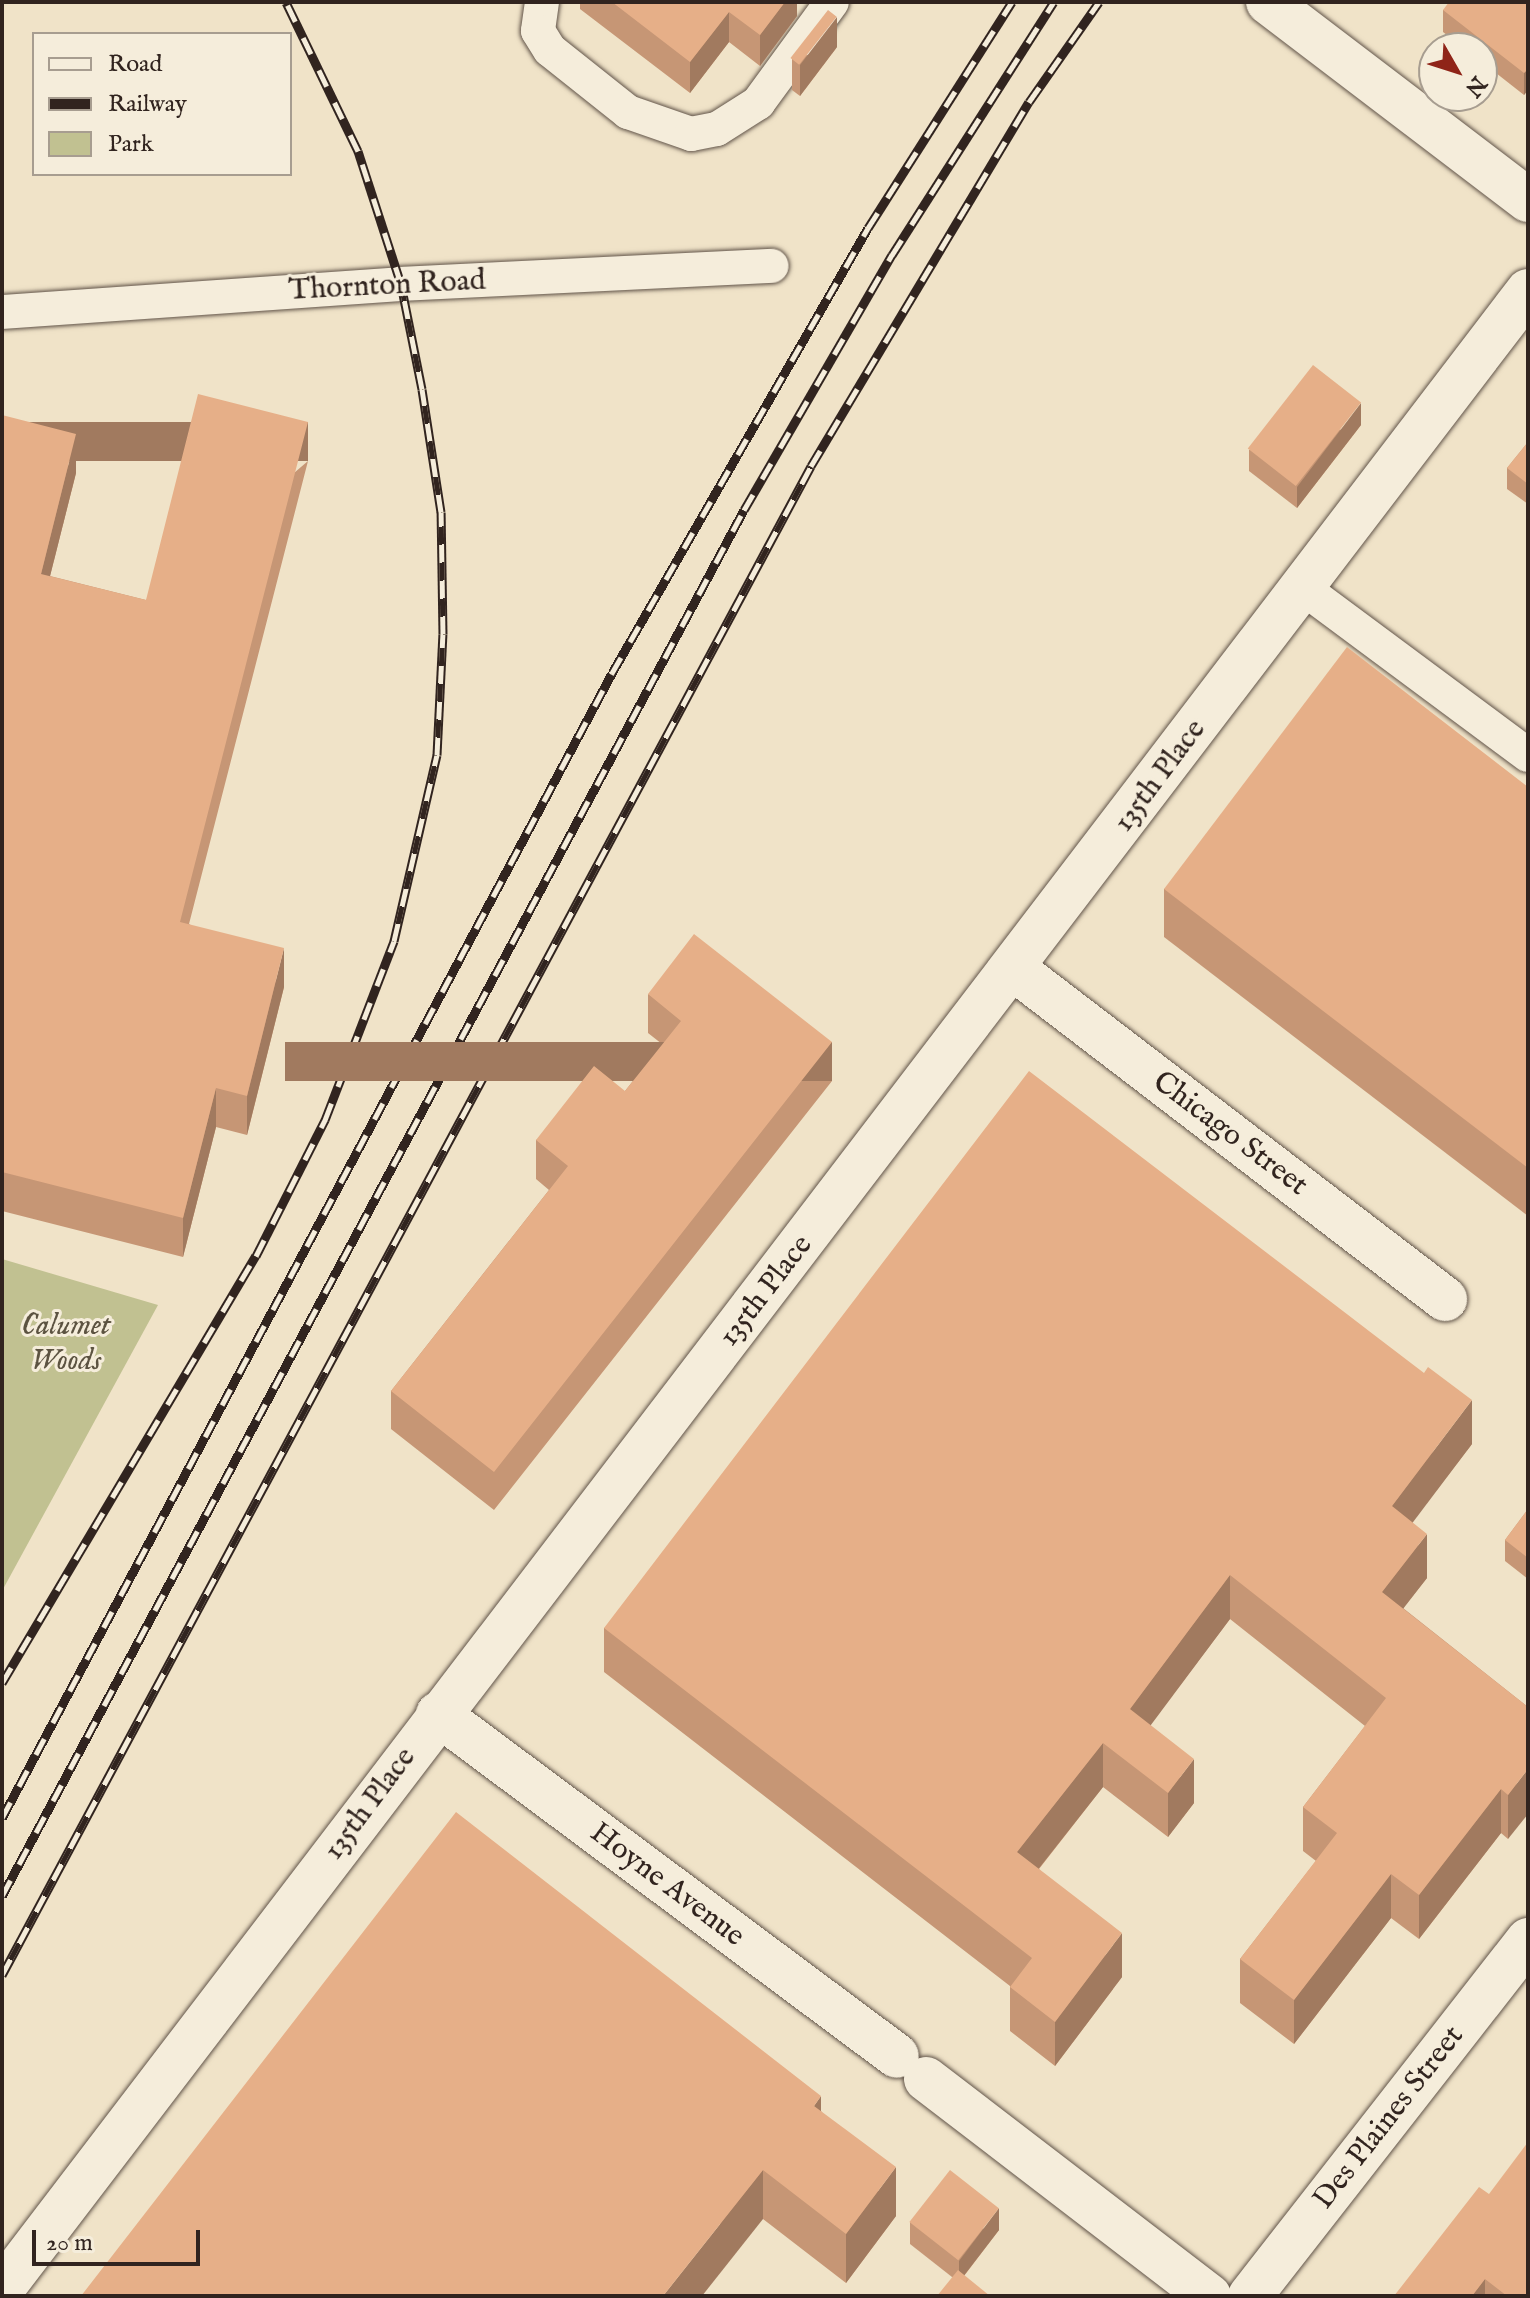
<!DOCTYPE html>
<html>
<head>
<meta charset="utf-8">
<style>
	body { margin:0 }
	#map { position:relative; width:1530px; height:2298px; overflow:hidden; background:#f0e3c8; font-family:"IM FELL English",serif }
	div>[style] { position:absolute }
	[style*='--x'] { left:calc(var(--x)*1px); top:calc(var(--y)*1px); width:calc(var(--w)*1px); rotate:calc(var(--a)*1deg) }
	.green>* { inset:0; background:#c1c191 }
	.roads { filter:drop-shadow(0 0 2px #615449) drop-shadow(0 0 2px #615449) }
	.service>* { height:34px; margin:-17px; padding:0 17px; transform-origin:17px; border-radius:17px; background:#f5eddb }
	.minor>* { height:44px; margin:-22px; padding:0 22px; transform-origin:22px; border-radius:22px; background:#f5eddb }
	.rail>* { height:9px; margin-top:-4.5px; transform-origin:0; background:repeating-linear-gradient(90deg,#f5eddb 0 18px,#31241f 0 36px); box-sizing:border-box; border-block:2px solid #31241f }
	.wall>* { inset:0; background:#c69675 }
	.shaded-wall>* { inset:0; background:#a17a5f; transform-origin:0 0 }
	.building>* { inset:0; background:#e6af88; transform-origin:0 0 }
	span { translate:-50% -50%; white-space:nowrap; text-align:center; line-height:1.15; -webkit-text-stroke:6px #f5eddb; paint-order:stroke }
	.street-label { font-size:30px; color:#31241f }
	.park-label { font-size:30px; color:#5c5341; font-style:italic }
	.frame { position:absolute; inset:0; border:4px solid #31241f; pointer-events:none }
	.legend { position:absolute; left:32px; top:32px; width:260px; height:144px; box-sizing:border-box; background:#f5eddb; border:2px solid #a79d90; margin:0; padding:10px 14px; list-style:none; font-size:24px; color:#31241f }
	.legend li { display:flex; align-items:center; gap:16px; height:40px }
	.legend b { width:40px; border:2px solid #a79d90 }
	.north { position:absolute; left:1418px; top:32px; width:80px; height:80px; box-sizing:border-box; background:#f5eddb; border:2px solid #a79d90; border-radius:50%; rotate:129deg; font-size:22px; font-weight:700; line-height:32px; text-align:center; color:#31241f }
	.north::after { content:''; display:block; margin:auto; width:28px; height:36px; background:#8f2418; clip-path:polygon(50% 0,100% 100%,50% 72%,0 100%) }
	.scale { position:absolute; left:32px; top:2230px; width:168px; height:36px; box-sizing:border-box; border:4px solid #31241f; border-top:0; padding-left:10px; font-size:24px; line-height:28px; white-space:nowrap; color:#31241f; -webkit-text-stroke:6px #f5eddb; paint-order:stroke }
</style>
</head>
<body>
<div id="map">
	<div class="green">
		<div style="clip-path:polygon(2px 1259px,158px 1305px,2px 1591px)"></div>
	</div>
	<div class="roads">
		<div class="service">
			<div style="--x:542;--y:2;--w:29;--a:98"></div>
			<div style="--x:538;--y:31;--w:22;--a:58"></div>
			<div style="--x:550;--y:50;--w:100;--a:38.5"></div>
			<div style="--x:628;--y:112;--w:67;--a:19.2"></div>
			<div style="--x:691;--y:134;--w:26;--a:-11"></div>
			<div style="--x:717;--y:129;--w:49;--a:-32.4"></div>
			<div style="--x:758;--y:103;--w:125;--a:-53.8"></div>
			<div style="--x:2;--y:312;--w:400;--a:-4"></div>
			<div style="--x:401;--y:284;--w:371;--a:-2.8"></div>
			<div style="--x:1303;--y:588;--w:280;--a:36.6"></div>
		</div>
		<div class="minor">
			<div style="--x:1268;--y:2;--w:327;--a:37.3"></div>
			<div style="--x:1014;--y:969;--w:543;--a:37.44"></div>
			<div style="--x:438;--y:1714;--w:572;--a:36.69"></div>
			<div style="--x:926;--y:2079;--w:357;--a:37.5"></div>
			<div style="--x:2;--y:2289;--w:2514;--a:-52.63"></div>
			<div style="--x:1250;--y:2296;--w:452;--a:-52"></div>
		</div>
	</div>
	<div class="rail">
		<div style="--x:2;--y:1683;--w:497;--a:-59.3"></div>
		<div style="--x:256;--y:1256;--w:153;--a:-63.1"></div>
		<div style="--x:325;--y:1120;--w:192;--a:-68.9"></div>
		<div style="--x:394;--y:941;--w:191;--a:-77"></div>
		<div style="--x:437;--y:755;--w:121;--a:-87.2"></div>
		<div style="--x:443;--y:634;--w:122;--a:-90.9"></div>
		<div style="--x:441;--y:512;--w:124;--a:-98.8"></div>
		<div style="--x:422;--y:389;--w:107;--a:-101.3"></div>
		<div style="--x:401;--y:284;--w:140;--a:-107.9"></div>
		<div style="--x:358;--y:151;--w:165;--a:-115.8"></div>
		<div style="--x:2;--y:1818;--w:1297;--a:-61.95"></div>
		<div style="--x:612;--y:673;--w:513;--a:-60.09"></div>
		<div style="--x:868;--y:228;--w:268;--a:-57.5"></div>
		<div style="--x:2;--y:1896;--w:1572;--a:-61.84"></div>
		<div style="--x:744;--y:510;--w:295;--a:-59.9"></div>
		<div style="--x:892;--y:255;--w:300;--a:-57.4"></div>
		<div style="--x:2;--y:1975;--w:1712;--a:-61.8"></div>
		<div style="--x:811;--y:466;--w:424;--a:-59.1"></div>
		<div style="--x:1029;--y:102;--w:122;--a:-55"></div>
	</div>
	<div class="wall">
		<div style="clip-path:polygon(580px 2px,797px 2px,797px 16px,760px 66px,729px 42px,690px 93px,580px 9px)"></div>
		<div style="clip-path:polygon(1528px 2px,1528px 90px,1524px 95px,1482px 62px,1482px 48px,1464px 48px,1443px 32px,1443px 10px)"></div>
		<div style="clip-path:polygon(837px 47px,800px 96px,792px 90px,792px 59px)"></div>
		<div style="clip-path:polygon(2px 415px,76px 473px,50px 576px,146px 600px,308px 461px,189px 924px,284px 987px,247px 1135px,216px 1127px,183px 1257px,2px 1211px)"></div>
		<div style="clip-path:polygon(1361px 425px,1297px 508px,1249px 471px,1249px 450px)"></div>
		<div style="clip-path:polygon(1528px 442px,1528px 504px,1507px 489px,1507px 468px)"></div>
		<div style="clip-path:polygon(1528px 787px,1528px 1216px,1164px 937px,1164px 889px)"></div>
		<div style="clip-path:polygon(648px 994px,832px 1081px,494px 1510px,391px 1429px,391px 1391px,549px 1190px,536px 1179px,536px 1140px,625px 1091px,662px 1044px,648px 1033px)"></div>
		<div style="clip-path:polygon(1472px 1444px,1412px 1522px,1427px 1578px,1403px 1608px,1528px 1707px,1508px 1839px,1501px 1833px,1419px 1939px,1391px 1918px,1294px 2044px,1240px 2003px,1240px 1959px,1316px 1861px,1303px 1851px,1303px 1807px,1365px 1726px,1230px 1619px,1150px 1725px,1194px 1803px,1168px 1837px,1103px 1787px,1039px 1869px,1122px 1977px,1055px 2066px,1010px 2031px,1010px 1986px,604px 1672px,604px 1628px)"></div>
		<div style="clip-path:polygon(1528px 1509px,1528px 1579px,1505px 1561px,1505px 1540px)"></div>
		<div style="clip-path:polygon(821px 2111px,896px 2216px,846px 2283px,763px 2219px,81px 2296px)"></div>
		<div style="clip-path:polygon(1489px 2194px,1528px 2296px,1394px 2296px)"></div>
		<div style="clip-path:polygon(910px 2222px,999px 2230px,964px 2276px,952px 2277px,910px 2244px)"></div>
	</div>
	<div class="shaded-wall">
		<div style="clip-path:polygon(785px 2px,797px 2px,797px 16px,760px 66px,760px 35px)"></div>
		<div style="clip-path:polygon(729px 12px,729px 42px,690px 93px,690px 62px)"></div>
		<div style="clip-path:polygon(837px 17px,837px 47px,800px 96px,800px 65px)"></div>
		<div style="clip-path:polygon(1528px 69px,1528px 90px,1524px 95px,1524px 73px)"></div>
		<div style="clip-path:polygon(1361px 403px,1361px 425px,1297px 508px,1297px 487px)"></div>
		<div style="left:308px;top:422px;width:39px;height:516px;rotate:90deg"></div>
		<div style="clip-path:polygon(76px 434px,76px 473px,41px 612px,41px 574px)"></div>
		<div style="clip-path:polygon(284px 948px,284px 987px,247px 1135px,247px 1096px)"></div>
		<div style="left:832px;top:1042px;width:39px;height:547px;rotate:90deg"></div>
		<div style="clip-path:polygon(216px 1088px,216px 1127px,183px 1257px,183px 1218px)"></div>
		<div style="clip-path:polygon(1472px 1400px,1472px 1444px,1392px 1550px,1392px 1506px)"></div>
		<div style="clip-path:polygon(1427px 1534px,1427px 1578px,1382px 1636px,1382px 1592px)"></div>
		<div style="clip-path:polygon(1230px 1575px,1230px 1619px,1130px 1753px,1130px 1709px)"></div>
		<div style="clip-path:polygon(1103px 1743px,1103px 1787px,1017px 1896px,1017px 1852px)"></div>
		<div style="clip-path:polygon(1194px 1759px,1194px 1803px,1168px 1837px,1168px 1793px)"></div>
		<div style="clip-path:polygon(1528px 1769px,1528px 1814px,1508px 1839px,1508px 1795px)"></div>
		<div style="clip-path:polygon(1501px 1789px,1501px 1833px,1419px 1939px,1419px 1895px)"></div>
		<div style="clip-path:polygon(1391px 1874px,1391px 1918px,1294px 2044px,1294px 2000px)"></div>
		<div style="clip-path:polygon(1122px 1933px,1122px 1977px,1055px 2066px,1055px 2022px)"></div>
		<div style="clip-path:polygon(821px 2096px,821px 2145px,814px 2106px)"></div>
		<div style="clip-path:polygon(896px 2167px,896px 2216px,846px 2283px,846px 2234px)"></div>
		<div style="clip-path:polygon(763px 2170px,763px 2219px,702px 2296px,663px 2296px)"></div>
		<div style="clip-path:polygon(999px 2208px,999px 2230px,959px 2282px,959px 2261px)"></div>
		<div style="clip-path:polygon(1485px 2279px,1485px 2296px,1472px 2296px)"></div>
	</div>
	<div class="building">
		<div style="clip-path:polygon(612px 2px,785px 2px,760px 35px,729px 12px,690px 62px)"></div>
		<div style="clip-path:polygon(1449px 2px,1528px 2px,1528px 69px,1524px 73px,1443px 10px)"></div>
		<div style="left:828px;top:10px;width:11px;height:61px;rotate:38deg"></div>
		<div style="left:1313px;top:365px;width:61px;height:106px;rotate:38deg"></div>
		<div style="clip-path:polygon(198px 394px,308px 422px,180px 922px,284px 948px,247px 1096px,216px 1088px,183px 1218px,2px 1172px,2px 415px,76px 434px,41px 574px,146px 600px)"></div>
		<div style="clip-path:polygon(1528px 442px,1528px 484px,1507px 468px)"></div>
		<div style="clip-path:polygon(1347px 647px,1528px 787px,1528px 1168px,1164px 889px)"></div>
		<div style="clip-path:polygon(694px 934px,832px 1042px,494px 1472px,391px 1391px,568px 1166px,536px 1140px,594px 1066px,625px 1091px,681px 1021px,648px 994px)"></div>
		<div style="clip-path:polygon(1029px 1071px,1424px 1373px,1428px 1367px,1472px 1400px,1392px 1506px,1427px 1534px,1382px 1592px,1528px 1707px,1528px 1769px,1508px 1795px,1501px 1789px,1419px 1895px,1391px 1874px,1294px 2000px,1240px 1959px,1337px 1833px,1303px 1807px,1386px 1698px,1230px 1575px,1130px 1709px,1194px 1759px,1168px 1793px,1103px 1743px,1017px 1852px,1122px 1933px,1055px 2022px,1010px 1987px,1032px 1958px,604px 1628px)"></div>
		<div style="clip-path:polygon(1528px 1509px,1528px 1558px,1505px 1540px)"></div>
		<div style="clip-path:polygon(456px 1812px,821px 2096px,814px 2106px,896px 2167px,846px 2234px,763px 2170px,663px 2296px,81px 2296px)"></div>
		<div style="clip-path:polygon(1528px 2142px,1528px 2296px,1507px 2296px,1485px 2279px,1472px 2296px,1394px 2296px,1479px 2187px,1489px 2194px)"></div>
		<div style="left:950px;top:2170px;width:62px;height:66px;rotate:38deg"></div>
		<div style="clip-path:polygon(958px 2270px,990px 2296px,937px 2296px)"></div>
	</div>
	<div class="street-label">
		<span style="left:387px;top:286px;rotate:-3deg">Thornton Road</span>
		<span style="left:1160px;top:776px;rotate:-53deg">135th Place</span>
		<span style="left:1230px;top:1134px;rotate:37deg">Chicago Street</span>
		<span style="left:766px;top:1291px;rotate:-52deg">135th Place</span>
		<span style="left:370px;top:1804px;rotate:-53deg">135th Place</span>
		<span style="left:667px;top:1885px;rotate:37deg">Hoyne Avenue</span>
		<span style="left:1389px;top:2118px;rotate:-52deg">Des Plaines Street</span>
	</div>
	<div class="park-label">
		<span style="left:66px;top:1343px">Calumet<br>Woods</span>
	</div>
	<div class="frame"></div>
	<ul class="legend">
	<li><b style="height:10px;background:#f5eddb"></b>Road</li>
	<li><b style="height:10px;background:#31241f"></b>Railway</li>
	<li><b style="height:22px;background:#c1c191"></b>Park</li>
	</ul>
	<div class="north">N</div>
	<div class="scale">20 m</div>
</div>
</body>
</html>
